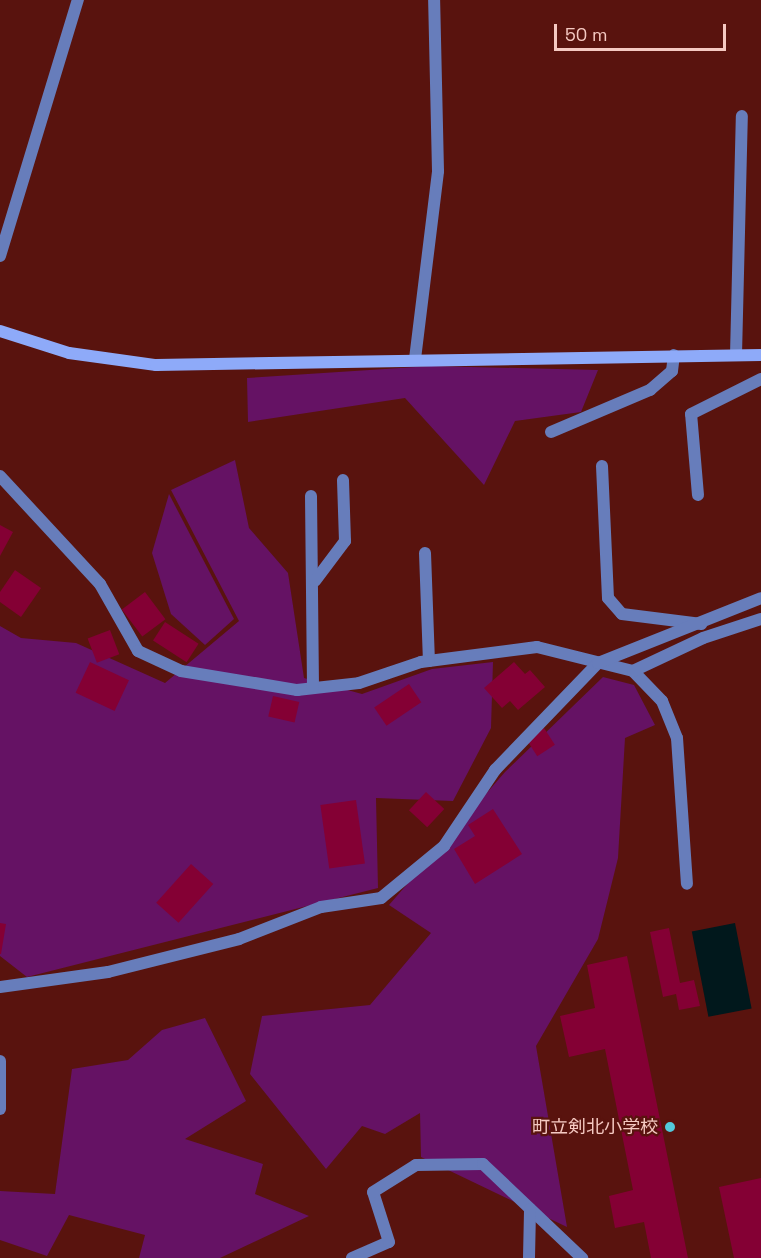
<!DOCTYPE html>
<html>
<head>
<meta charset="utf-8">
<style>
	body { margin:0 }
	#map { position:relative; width:761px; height:1258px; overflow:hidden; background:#59130e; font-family:"Space Grotesk","Noto Sans JP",sans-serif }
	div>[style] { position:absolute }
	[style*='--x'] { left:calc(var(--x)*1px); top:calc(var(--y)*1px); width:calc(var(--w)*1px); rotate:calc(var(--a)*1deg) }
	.green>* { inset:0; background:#651264 }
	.water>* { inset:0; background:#01181c; transform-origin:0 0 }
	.building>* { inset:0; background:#840034; transform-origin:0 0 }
	.street>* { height:12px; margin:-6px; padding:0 6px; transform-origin:6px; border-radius:6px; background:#677dbb }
	.secondary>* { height:12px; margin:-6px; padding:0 6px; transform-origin:6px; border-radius:6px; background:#8eaaf9 }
	.dots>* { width:16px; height:16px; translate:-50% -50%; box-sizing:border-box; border:3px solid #59130e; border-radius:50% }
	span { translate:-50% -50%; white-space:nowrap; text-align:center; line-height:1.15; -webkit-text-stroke:4.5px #59130e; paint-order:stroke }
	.poi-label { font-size:18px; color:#f5c9c2 }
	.right { translate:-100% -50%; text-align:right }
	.scale { position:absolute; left:554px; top:24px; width:172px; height:27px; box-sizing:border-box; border:3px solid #f5c9c2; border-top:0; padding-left:8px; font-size:18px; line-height:21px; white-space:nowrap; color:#f5c9c2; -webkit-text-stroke:4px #59130e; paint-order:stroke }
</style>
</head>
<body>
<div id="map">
	<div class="green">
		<div style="clip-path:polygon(431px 366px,598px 370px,581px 412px,515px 421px,484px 485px,405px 398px,248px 422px,247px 378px)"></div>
		<div style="clip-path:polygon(235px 460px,249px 528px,288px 573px,304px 678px,362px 694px,432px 669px,493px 662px,491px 728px,453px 801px,376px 798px,378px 888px,27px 977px,0 956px,0 626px,21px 638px,76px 643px,165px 683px,239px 621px,171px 490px)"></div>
		<div style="clip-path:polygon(169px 494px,234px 619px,205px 645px,171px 614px,152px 553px)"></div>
		<div style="clip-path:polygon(603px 677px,634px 685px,655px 725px,625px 738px,618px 858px,598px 939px,536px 1046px,567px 1227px,421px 1157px,420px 1113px,385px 1134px,362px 1126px,326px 1169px,250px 1074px,262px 1016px,370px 1005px,431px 933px,389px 905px,505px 772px)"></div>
		<div style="clip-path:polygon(205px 1018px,246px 1101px,185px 1139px,263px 1164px,255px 1194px,309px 1216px,220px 1258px,139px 1258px,145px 1235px,69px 1215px,47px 1256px,0 1240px,0 1191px,55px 1194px,72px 1069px,128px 1060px,162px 1030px)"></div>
	</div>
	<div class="water">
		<div style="left:735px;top:923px;width:87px;height:44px;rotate:79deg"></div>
	</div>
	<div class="building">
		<div style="clip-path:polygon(0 525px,13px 532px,0 556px)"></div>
		<div style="clip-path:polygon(15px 570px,41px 588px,21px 617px,0 602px,0 592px)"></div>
		<div style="left:145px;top:592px;width:34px;height:29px;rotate:53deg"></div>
		<div style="left:165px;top:622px;width:40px;height:22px;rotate:33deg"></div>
		<div style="left:110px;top:630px;width:26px;height:24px;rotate:69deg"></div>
		<div style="left:90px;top:662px;width:43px;height:34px;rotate:25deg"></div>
		<div style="clip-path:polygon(514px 662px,525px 674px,530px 670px,545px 687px,518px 710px,510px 701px,502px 708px,484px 688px)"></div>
		<div style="left:409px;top:684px;width:22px;height:42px;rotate:56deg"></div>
		<div style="left:273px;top:696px;width:27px;height:21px;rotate:13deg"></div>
		<div style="left:544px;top:728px;width:20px;height:21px;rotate:57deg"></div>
		<div style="left:426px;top:792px;width:25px;height:25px;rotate:43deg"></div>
		<div style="left:356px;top:800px;width:64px;height:36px;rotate:82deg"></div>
		<div style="clip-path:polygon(493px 809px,522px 854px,475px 884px,454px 849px,475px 836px,468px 825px)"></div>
		<div style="left:191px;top:864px;width:30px;height:52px;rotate:42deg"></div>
		<div style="clip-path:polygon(0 923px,6px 924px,1px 954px,0 954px)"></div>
		<div style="clip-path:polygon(669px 928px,680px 983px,694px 980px,700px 1006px,679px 1010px,676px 994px,663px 997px,650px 932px)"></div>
		<div style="clip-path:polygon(627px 956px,688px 1258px,651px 1258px,644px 1222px,615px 1228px,609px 1196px,633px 1190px,605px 1049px,569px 1057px,560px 1016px,595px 1008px,587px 965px)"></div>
		<div style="clip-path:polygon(761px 1178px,761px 1258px,734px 1258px,719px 1187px)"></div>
	</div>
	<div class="street">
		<div style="--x:0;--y:256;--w:268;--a:-73.1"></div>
		<div style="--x:736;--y:355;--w:239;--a:-88.6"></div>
		<div style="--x:415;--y:359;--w:189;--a:-83"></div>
		<div style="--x:438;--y:171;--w:171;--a:-91.3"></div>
		<div style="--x:551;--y:432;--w:108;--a:-23"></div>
		<div style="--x:650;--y:390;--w:29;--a:-41"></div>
		<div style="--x:672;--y:371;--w:16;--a:-83"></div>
		<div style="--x:602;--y:466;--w:132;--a:87.4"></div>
		<div style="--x:608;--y:598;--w:21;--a:49"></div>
		<div style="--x:622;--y:614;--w:80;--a:7.2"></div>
		<div style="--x:0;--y:476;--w:147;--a:47.2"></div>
		<div style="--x:100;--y:584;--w:77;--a:60.4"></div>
		<div style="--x:138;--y:651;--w:47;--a:24.9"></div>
		<div style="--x:181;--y:671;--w:118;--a:9.3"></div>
		<div style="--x:297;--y:690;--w:62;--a:-6.4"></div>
		<div style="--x:359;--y:683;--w:65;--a:-18.7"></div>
		<div style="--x:421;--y:662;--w:117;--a:-7.4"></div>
		<div style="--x:537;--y:647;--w:99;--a:14"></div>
		<div style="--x:633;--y:671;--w:42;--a:46"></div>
		<div style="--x:662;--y:701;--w:40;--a:68"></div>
		<div style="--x:677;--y:738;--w:146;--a:86.1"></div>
		<div style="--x:698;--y:495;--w:81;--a:-94.9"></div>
		<div style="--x:691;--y:414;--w:78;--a:-26.6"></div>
		<div style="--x:311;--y:496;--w:192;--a:89.4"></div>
		<div style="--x:425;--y:553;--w:108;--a:87.9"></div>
		<div style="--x:315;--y:581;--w:50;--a:-53.1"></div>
		<div style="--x:345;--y:541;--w:61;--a:-91.9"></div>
		<div style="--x:633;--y:671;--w:77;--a:-25.2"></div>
		<div style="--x:703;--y:638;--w:61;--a:-18.1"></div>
		<div style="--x:0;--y:987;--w:109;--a:-7.9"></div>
		<div style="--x:108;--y:972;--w:135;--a:-14.1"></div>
		<div style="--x:239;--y:939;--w:88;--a:-21.3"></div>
		<div style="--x:321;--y:907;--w:61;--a:-8.5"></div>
		<div style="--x:381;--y:898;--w:82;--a:-39.5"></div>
		<div style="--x:444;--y:846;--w:92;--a:-56.1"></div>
		<div style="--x:495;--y:770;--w:149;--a:-46.1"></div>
		<div style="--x:598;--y:663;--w:175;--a:-21.7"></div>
		<div style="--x:0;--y:1061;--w:48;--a:90"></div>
		<div style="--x:352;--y:1258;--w:40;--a:-23.4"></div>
		<div style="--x:389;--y:1242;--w:52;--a:-107.7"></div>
		<div style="--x:373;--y:1192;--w:51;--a:-32.1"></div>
		<div style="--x:416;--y:1165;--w:67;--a:-0.9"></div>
		<div style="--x:483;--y:1164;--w:137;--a:43.5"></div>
		<div style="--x:529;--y:1258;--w:49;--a:-88.8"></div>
	</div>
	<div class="secondary">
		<div style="--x:0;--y:331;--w:72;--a:17.7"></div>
		<div style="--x:69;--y:353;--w:88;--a:7.9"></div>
		<div style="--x:156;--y:365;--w:605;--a:-0.95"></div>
	</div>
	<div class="dots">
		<div style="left:670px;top:1127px;background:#53cadc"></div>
	</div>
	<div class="poi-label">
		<span class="right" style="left:658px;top:1127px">町立剣北小学校</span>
	</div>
	<div class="scale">50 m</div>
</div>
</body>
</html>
